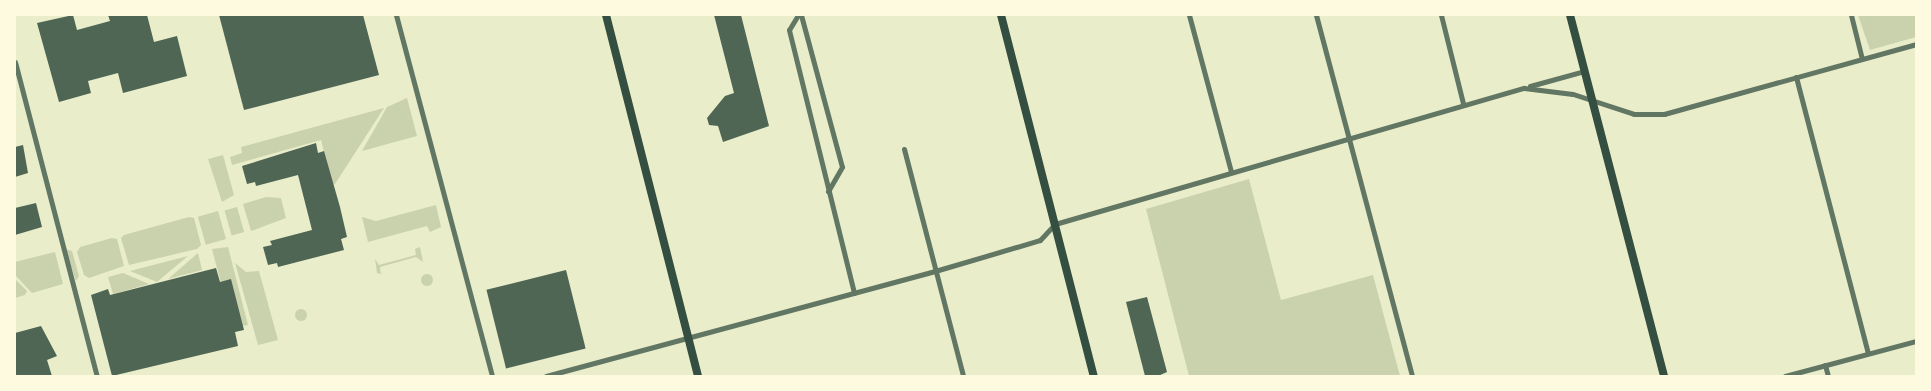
<!DOCTYPE html>
<html>
<head>
<meta charset="utf-8">
<style>
	body { margin:0 }
	#map { position:relative; width:1931px; height:391px; overflow:hidden; background:#e9edc9; font-family:Rubik,sans-serif }
	div>[style] { position:absolute }
	[style*='--x'] { left:calc(var(--x)*1px); top:calc(var(--y)*1px); width:calc(var(--w)*1px); rotate:calc(var(--a)*1deg) }
	.green>* { inset:0; background:#cad2ad; transform-origin:0 0 }
	.round { border-radius:50% }
	.building>* { inset:0; background:#4f6655; transform-origin:0 0 }
	.minor>* { height:5px; margin:-2.5px; padding:0 2.5px; transform-origin:2.5px; border-radius:2.5px; background:#617663 }
	.secondary>* { height:8px; margin:-4px; padding:0 4px; transform-origin:4px; border-radius:4px; background:#344e41 }
	span { translate:-50% -50%; white-space:nowrap; text-align:center; line-height:1.15; -webkit-text-stroke:4px #fefae0; paint-order:stroke }
	.frame { position:absolute; inset:0; border:16px solid #fefae0; pointer-events:none }
</style>
</head>
<body>
<div id="map">
	<div class="green">
		<div style="clip-path:polygon(1858px 15px,1916px 15px,1916px 37px,1870px 50px)"></div>
		<div style="clip-path:polygon(407px 98px,417px 136px,362px 151px,387px 107px)"></div>
		<div style="clip-path:polygon(384px 108px,335px 184px,332px 185px,321px 140px,232px 165px,230px 157px,242px 153px,241px 147px)"></div>
		<div style="clip-path:polygon(223px 155px,234px 195px,222px 202px,208px 159px)"></div>
		<div style="clip-path:polygon(1249px 179px,1281px 300px,1373px 275px,1400px 376px,1189px 376px,1146px 209px)"></div>
		<div style="clip-path:polygon(266px 197px,281px 198px,286px 218px,251px 231px,243px 204px)"></div>
		<div style="clip-path:polygon(436px 205px,441px 227px,430px 232px,427px 226px,368px 242px,362px 217px,376px 221px)"></div>
		<div style="left:237px;top:207px;width:26px;height:13px;rotate:74deg"></div>
		<div style="left:218px;top:211px;width:29px;height:21px;rotate:74deg"></div>
		<div style="clip-path:polygon(189px 217px,194px 218px,201px 245px,197px 249px,129px 265px,121px 238px,124px 235px)"></div>
		<div style="clip-path:polygon(112px 238px,117px 239px,124px 266px,89px 278px,84px 275px,77px 252px,80px 247px)"></div>
		<div style="clip-path:polygon(228px 247px,248px 325px,242px 326px,221px 283px,212px 249px)"></div>
		<div style="clip-path:polygon(420px 247px,423px 262px,416px 257px,380px 267px,381px 274px,377px 273px,375px 259px,379px 265px,416px 255px,415px 249px)"></div>
		<div style="clip-path:polygon(65px 249px,72px 251px,79px 276px,76px 281px)"></div>
		<div style="clip-path:polygon(55px 252px,63px 284px,32px 293px,15px 275px,15px 262px)"></div>
		<div style="clip-path:polygon(198px 253px,202px 270px,168px 279px)"></div>
		<div style="clip-path:polygon(188px 256px,157px 282px,130px 271px)"></div>
		<div style="clip-path:polygon(235px 263px,246px 272px,259px 271px,278px 340px,258px 345px)"></div>
		<div style="clip-path:polygon(123px 273px,149px 284px,113px 294px,108px 277px)"></div>
		<div class="round" style="left:421px;top:274px;width:12px;height:12px"></div>
		<div style="clip-path:polygon(15px 279px,27px 291px,25px 295px,15px 298px)"></div>
		<div class="round" style="left:295px;top:309px;width:12px;height:12px"></div>
	</div>
	<div class="building">
		<div style="clip-path:polygon(73px 15px,77px 30px,110px 21px,108px 15px,147px 15px,154px 42px,177px 36px,187px 76px,123px 93px,118px 73px,88px 81px,91px 93px,59px 102px,37px 23px)"></div>
		<div style="clip-path:polygon(219px 15px,363px 15px,379px 75px,244px 110px)"></div>
		<div style="clip-path:polygon(714px 15px,741px 15px,769px 126px,723px 142px,718px 126px,709px 125px,707px 118px,725px 96px,734px 93px)"></div>
		<div style="clip-path:polygon(316px 143px,318px 153px,324px 151px,340px 207px,347px 237px,341px 239px,344px 250px,278px 267px,277px 263px,268px 265px,263px 247px,272px 245px,270px 241px,312px 230px,298px 175px,256px 186px,255px 182px,247px 184px,242px 166px)"></div>
		<div style="clip-path:polygon(23px 145px,28px 173px,15px 177px,15px 147px)"></div>
		<div style="clip-path:polygon(36px 203px,42px 227px,15px 235px,15px 208px)"></div>
		<div style="clip-path:polygon(216px 268px,220px 282px,231px 279px,244px 330px,235px 332px,238px 346px,112px 376px,91px 295px,108px 289px,110px 295px)"></div>
		<div style="left:566px;top:270px;width:81px;height:82px;rotate:76deg"></div>
		<div style="clip-path:polygon(1147px 297px,1167px 372px,1158px 376px,1145px 376px,1126px 302px)"></div>
		<div style="clip-path:polygon(41px 326px,57px 356px,47px 360px,52px 376px,15px 376px,15px 333px)"></div>
	</div>
	<div class="minor">
		<div style="--x:396;--y:15;--w:374;--a:75.1"></div>
		<div style="--x:798;--y:15;--w:17;--a:121"></div>
		<div style="--x:789;--y:30;--w:271;--a:76.1"></div>
		<div style="--x:801;--y:15;--w:157;--a:74.9"></div>
		<div style="--x:842;--y:167;--w:28;--a:120"></div>
		<div style="--x:1189;--y:15;--w:163;--a:75"></div>
		<div style="--x:1316;--y:15;--w:374;--a:75.1"></div>
		<div style="--x:1441;--y:15;--w:91;--a:76"></div>
		<div style="--x:1851;--y:15;--w:45;--a:76"></div>
		<div style="--x:15;--y:62;--w:325;--a:75.4"></div>
		<div style="--x:1796;--y:77;--w:285;--a:75.4"></div>
		<div style="--x:1530;--y:86;--w:56;--a:-15.5"></div>
		<div style="--x:904;--y:149;--w:235;--a:75.4"></div>
		<div style="--x:1825;--y:365;--w:11;--a:75"></div>
		<div style="--x:546;--y:376;--w:403;--a:-15.1"></div>
		<div style="--x:935;--y:271;--w:109;--a:-16.4"></div>
		<div style="--x:1040;--y:240;--w:22;--a:-47"></div>
		<div style="--x:1055;--y:224;--w:488;--a:-16.2"></div>
		<div style="--x:1524;--y:88;--w:49;--a:7"></div>
		<div style="--x:1573;--y:94;--w:64;--a:18.2"></div>
		<div style="--x:1634;--y:114;--w:30;--a:0"></div>
		<div style="--x:1664;--y:114;--w:262;--a:-15.5"></div>
		<div style="--x:1785;--y:376;--w:136;--a:-15"></div>
	</div>
	<div class="secondary">
		<div style="--x:606;--y:15;--w:373;--a:75.7"></div>
		<div style="--x:1001;--y:15;--w:373;--a:75.6"></div>
		<div style="--x:1570;--y:15;--w:373;--a:75.4"></div>
	</div>
	<div class="frame"></div>
</div>
</body>
</html>
